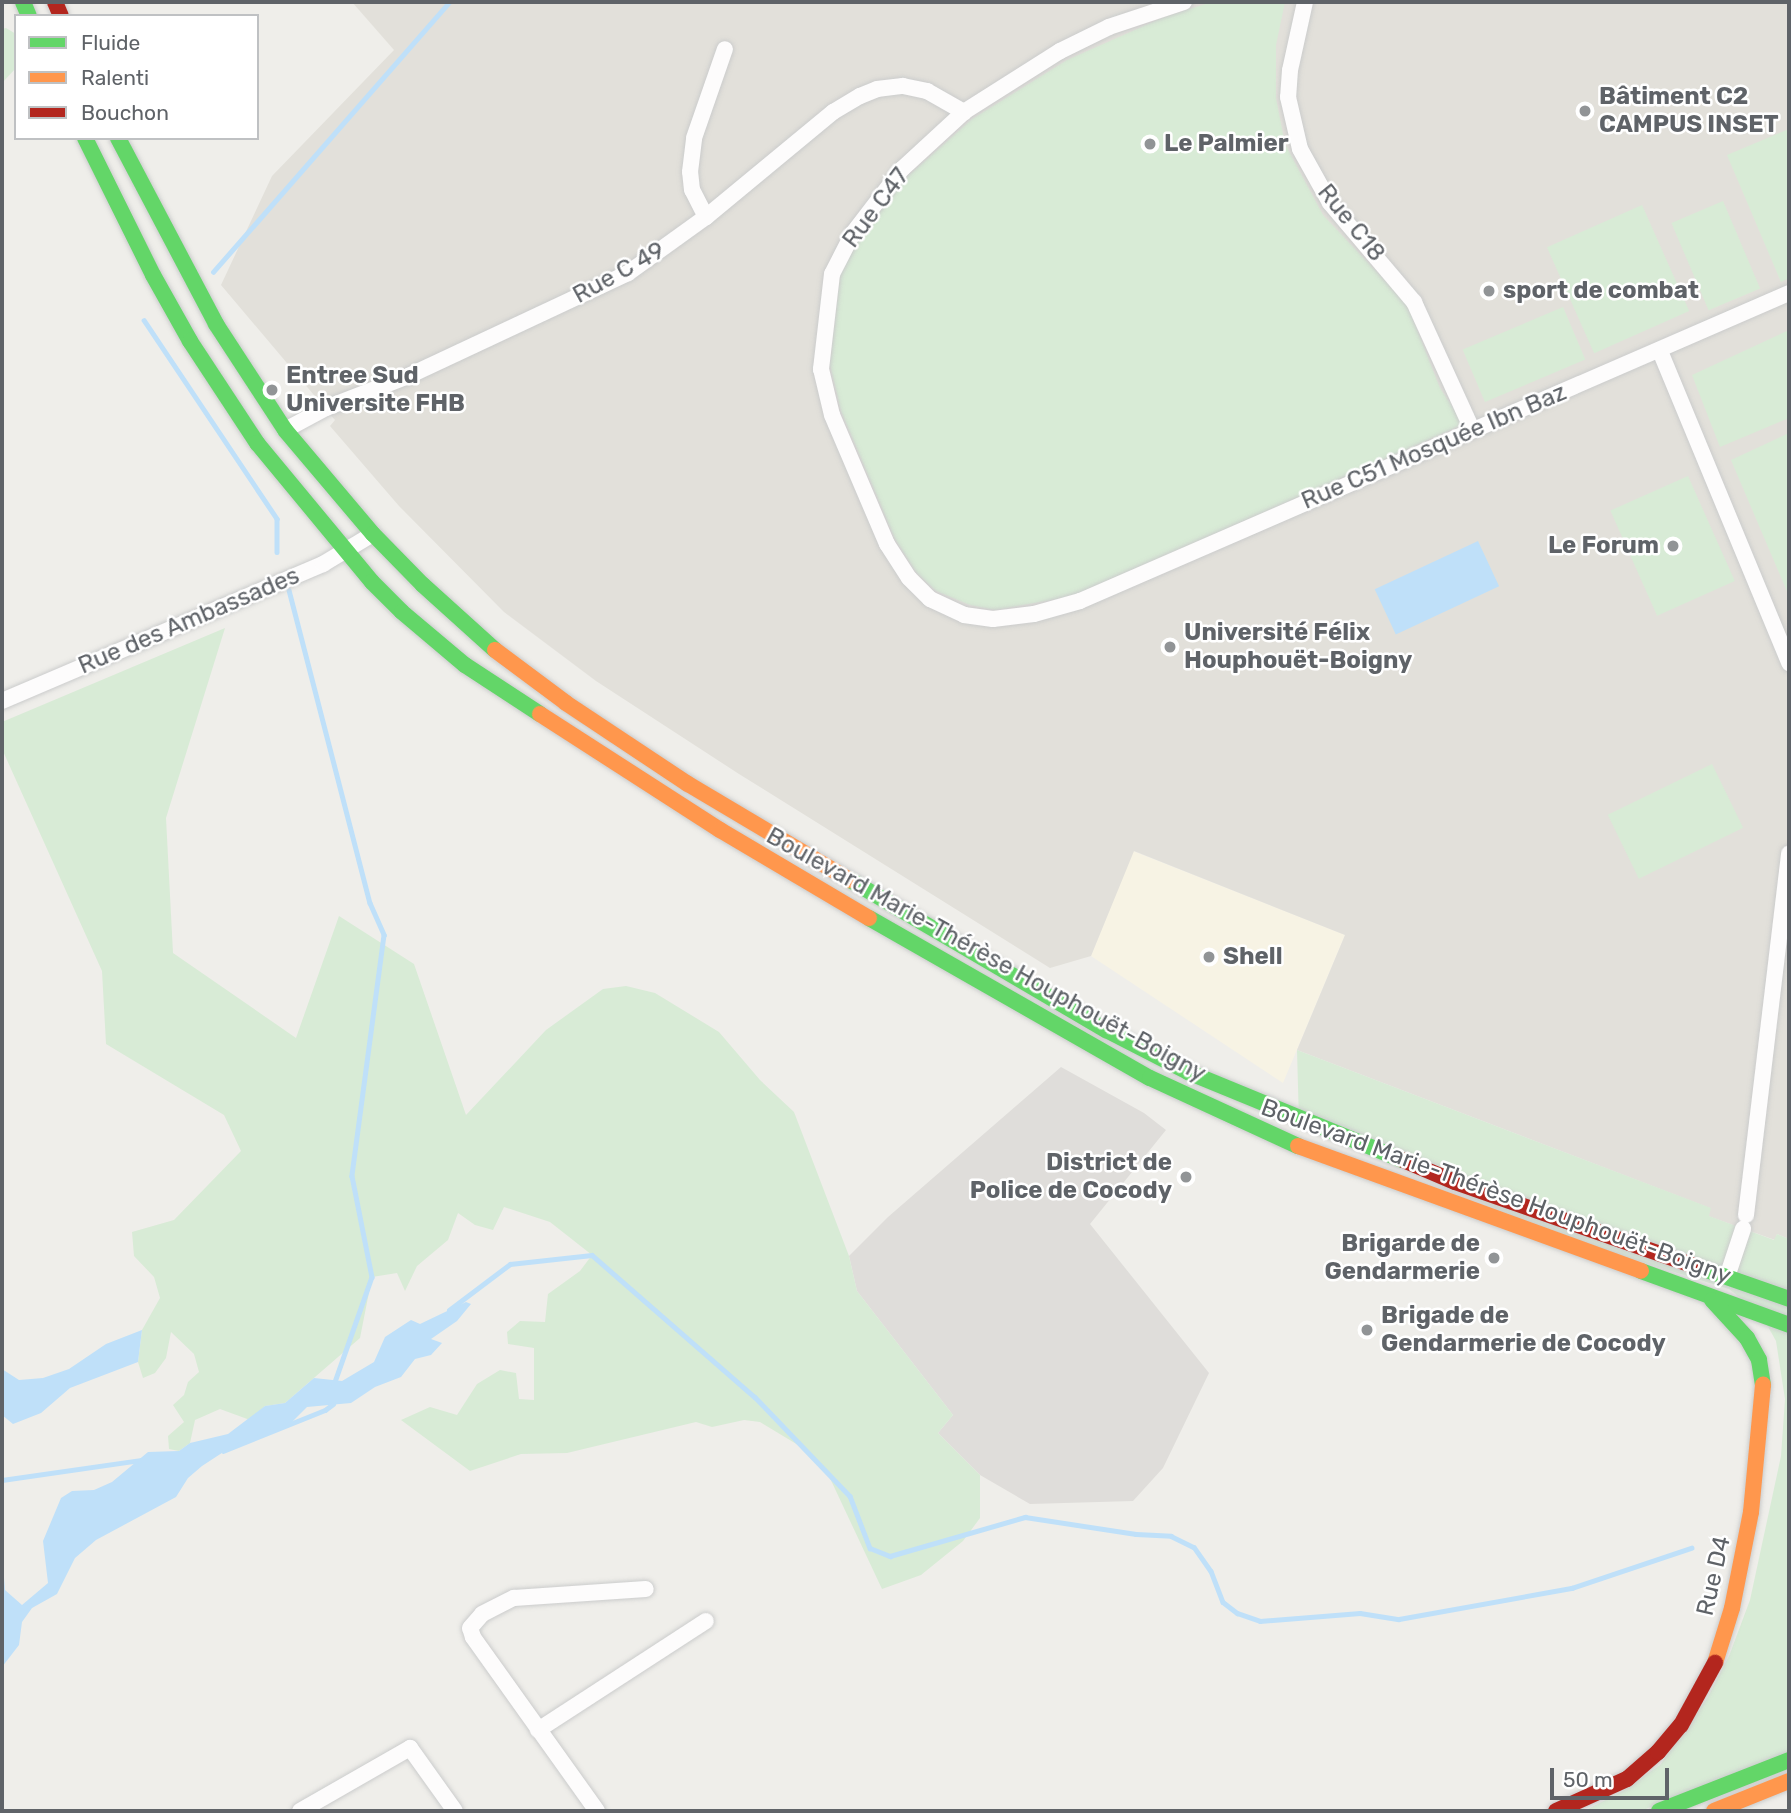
<!DOCTYPE html>
<html>
<head>
<meta charset="utf-8">
<style>
	body { margin:0 }
	#map { position:relative; width:1791px; height:1813px; overflow:hidden; background:#efeeea; font-family:Rubik,sans-serif }
	div>[style] { position:absolute }
	[style*='--x'] { left:calc(var(--x)*1px); top:calc(var(--y)*1px); width:calc(var(--w)*1px); rotate:calc(var(--a)*1deg) }
	.commercial>* { inset:0; background:#f7f3e4 }
	.industrial>* { inset:0; background:#dfddda }
	.education>* { inset:0; background:#e2e0da }
	.green>* { inset:0; background:#d8ebd6; transform-origin:0 0 }
	.water>* { inset:0; background:#bfe0f9; transform-origin:0 0 }
	.stream>* { height:4.5px; margin:-2.25px; padding:0 2.25px; transform-origin:2.25px; border-radius:2.25px; background:#bfe0f9 }
	.roads { filter:drop-shadow(0 0 2px #cbcccc) drop-shadow(0 0 2px #cbcccc) }
	.street>* { height:16px; margin:-8px; padding:0 8px; transform-origin:8px; border-radius:8px; background:#fdfcfc }
	.fast>* { height:16px; margin:-8px; padding:0 8px; transform-origin:8px; border-radius:8px; background:#63d668 }
	.slow>* { height:16px; margin:-8px; padding:0 8px; transform-origin:8px; border-radius:8px; background:#ff974d }
	.jam>* { height:16px; margin:-8px; padding:0 8px; transform-origin:8px; border-radius:8px; background:#b3261e }
	.dots>* { width:19px; height:19px; translate:-50% -50%; box-sizing:border-box; border:4px solid #fff; border-radius:50% }
	span { translate:-50% -50%; white-space:nowrap; text-align:center; line-height:1.15; -webkit-text-stroke:5px #fff; paint-order:stroke }
	.poi-label { font-size:24px; color:#5f6368; font-weight:700 }
	.left { translate:0 -50%; text-align:left }
	.right { translate:-100% -50%; text-align:right }
	.street-label { font-size:24px; color:#5f6368 }
	.frame { position:absolute; inset:0; border:4px solid #5f6368; pointer-events:none }
	.legend { position:absolute; left:14px; top:14px; width:245px; height:126px; box-sizing:border-box; background:#fff; border:2px solid #bfc1c3; margin:0; padding:9px 12px; list-style:none; font-size:21px; color:#5f6368 }
	.legend li { display:flex; align-items:center; gap:14px; height:35px }
	.legend b { width:35px; border:2px solid #bfc1c3 }
	.scale { position:absolute; left:1550px; top:1768px; width:119px; height:32px; box-sizing:border-box; border:4px solid #5f6368; border-top:0; padding-left:9px; font-size:21px; line-height:24px; white-space:nowrap; color:#5f6368; -webkit-text-stroke:5px #fff; paint-order:stroke }
</style>
</head>
<body>
<div id="map">
	<div class="commercial">
		<div style="clip-path:polygon(1133px 851px,1345px 935px,1283px 1083px,1091px 956px)"></div>
	</div>
	<div class="industrial">
		<div style="clip-path:polygon(1061px 1067px,1144px 1113px,1166px 1130px,1090px 1224px,1209px 1373px,1163px 1468px,1133px 1501px,1030px 1504px,980px 1475px,938px 1433px,953px 1415px,857px 1291px,849px 1256px,888px 1217px)"></div>
	</div>
	<div class="education">
		<div style="clip-path:polygon(352px 2px,1789px 2px,1789px 1239px,1777px 1234px,1775px 1240px,1708px 1216px,1710px 1208px,1297px 1050px,1345px 935px,1134px 851px,1091px 956px,1050px 968px,739px 774px,596px 681px,504px 612px,399px 506px,330px 426px,335px 420px,221px 285px,272px 176px,394px 50px)"></div>
	</div>
	<div class="green">
		<div style="clip-path:polygon(1212px 2px,1285px 2px,1276px 45px,1276px 98px,1285px 144px,1323px 215px,1407px 304px,1440px 388px,1464px 424px,1074px 596px,995px 610px,970px 605px,936px 591px,916px 572px,895px 539px,841px 411px,830px 365px,840px 276px,859px 236px,908px 176px,972px 119px,1067px 60px,1164px 17px)"></div>
		<div style="clip-path:polygon(6px 28px,16px 34px,16px 68px,2px 83px,2px 29px)"></div>
		<div style="clip-path:polygon(1789px 129px,1789px 278px,1781px 282px,1727px 155px)"></div>
		<div style="left:1723px;top:201px;width:95px;height:56px;rotate:67deg"></div>
		<div style="left:1642px;top:205px;width:116px;height:104px;rotate:66deg"></div>
		<div style="left:1563px;top:307px;width:57px;height:109px;rotate:67deg"></div>
		<div style="clip-path:polygon(1789px 330px,1789px 418px,1720px 447px,1692px 375px)"></div>
		<div style="clip-path:polygon(1789px 433px,1789px 596px,1731px 460px)"></div>
		<div style="left:1688px;top:476px;width:115px;height:85px;rotate:66deg"></div>
		<div style="clip-path:polygon(225px 628px,166px 818px,173px 953px,296px 1038px,339px 916px,414px 964px,466px 1115px,546px 1030px,603px 989px,626px 986px,655px 993px,719px 1032px,760px 1080px,794px 1112px,849px 1256px,857px 1291px,953px 1415px,938px 1433px,980px 1475px,980px 1518px,963px 1541px,921px 1575px,882px 1589px,828px 1474px,798px 1445px,760px 1422px,744px 1420px,712px 1427px,696px 1422px,567px 1453px,521px 1454px,470px 1471px,401px 1420px,430px 1407px,457px 1415px,477px 1384px,500px 1370px,516px 1373px,519px 1399px,534px 1400px,534px 1348px,508px 1344px,507px 1332px,520px 1321px,545px 1322px,548px 1294px,580px 1271px,592px 1255px,550px 1222px,504px 1207px,493px 1230px,475px 1225px,458px 1213px,448px 1240px,417px 1266px,405px 1291px,397px 1273px,372px 1277px,360px 1338px,285px 1403px,265px 1406px,250px 1420px,220px 1409px,195px 1420px,190px 1443px,179px 1451px,169px 1449px,168px 1436px,184px 1422px,173px 1405px,184px 1395px,188px 1382px,199px 1372px,194px 1354px,171px 1332px,166px 1358px,155px 1373px,143px 1378px,138px 1362px,142px 1330px,160px 1298px,154px 1277px,134px 1256px,132px 1232px,174px 1220px,241px 1151px,224px 1115px,106px 1044px,102px 971px,2px 749px,2px 722px)"></div>
		<div style="left:1712px;top:764px;width:71px;height:116px;rotate:64deg"></div>
		<div style="clip-path:polygon(1297px 1050px,1711px 1208px,1709px 1216px,1774px 1240px,1777px 1234px,1789px 1239px,1789px 1751px,1641px 1811px,1584px 1811px,1621px 1792px,1660px 1765px,1708px 1697px,1729px 1656px,1750px 1600px,1781px 1456px,1785px 1399px,1776px 1341px,1761px 1314px,1729px 1289px,1559px 1236px,1299px 1123px)"></div>
	</div>
	<div class="water">
		<div style="left:1478px;top:541px;width:50px;height:114px;rotate:65deg"></div>
		<div style="clip-path:polygon(466px 1302px,471px 1304px,457px 1321px,431px 1339px,442px 1343px,431px 1355px,415px 1359px,401px 1377px,375px 1387px,351px 1403px,307px 1407px,289px 1425px,228px 1449px,202px 1466px,188px 1478px,176px 1497px,96px 1540px,75px 1558px,57px 1594px,32px 1608px,22px 1622px,19px 1645px,2px 1667px,2px 1553px,5px 1590px,22px 1605px,48px 1583px,43px 1541px,61px 1498px,72px 1491px,94px 1490px,112px 1482px,148px 1452px,179px 1451px,190px 1443px,228px 1434px,265px 1406px,285px 1403px,314px 1378px,342px 1381px,374px 1362px,385px 1337px,411px 1320px,420px 1324px)"></div>
		<div style="clip-path:polygon(142px 1330px,138px 1362px,70px 1388px,41px 1413px,13px 1424px,2px 1415px,2px 1369px,19px 1380px,43px 1378px,69px 1369px,106px 1344px)"></div>
	</div>
	<div class="stream">
		<div style="--x:213;--y:272;--w:359;--a:-48.8"></div>
		<div style="--x:144;--y:320;--w:239;--a:56.2"></div>
		<div style="--x:277;--y:519;--w:33;--a:90"></div>
		<div style="--x:289;--y:590;--w:323;--a:75.5"></div>
		<div style="--x:370;--y:903;--w:35;--a:66"></div>
		<div style="--x:384;--y:935;--w:243;--a:97.6"></div>
		<div style="--x:352;--y:1176;--w:103;--a:78.8"></div>
		<div style="--x:372;--y:1277;--w:114;--a:109.4"></div>
		<div style="--x:449;--y:1310;--w:76;--a:-37"></div>
		<div style="--x:510;--y:1264;--w:82;--a:-6.3"></div>
		<div style="--x:592;--y:1255;--w:216;--a:41.1"></div>
		<div style="--x:755;--y:1397;--w:137;--a:46.2"></div>
		<div style="--x:850;--y:1496;--w:56;--a:69"></div>
		<div style="--x:870;--y:1548;--w:22;--a:22"></div>
		<div style="--x:890;--y:1556;--w:141;--a:-16.1"></div>
		<div style="--x:1025;--y:1517;--w:112;--a:8.7"></div>
		<div style="--x:1136;--y:1534;--w:35;--a:3"></div>
		<div style="--x:1171;--y:1536;--w:25;--a:26"></div>
		<div style="--x:1194;--y:1547;--w:29;--a:55"></div>
		<div style="--x:1211;--y:1571;--w:33;--a:69"></div>
		<div style="--x:1223;--y:1602;--w:18;--a:38"></div>
		<div style="--x:1237;--y:1613;--w:24;--a:19"></div>
		<div style="--x:1260;--y:1621;--w:100;--a:-4.6"></div>
		<div style="--x:1360;--y:1613;--w:39;--a:9"></div>
		<div style="--x:1399;--y:1619;--w:176;--a:-10.2"></div>
		<div style="--x:1572;--y:1588;--w:126;--a:-18.6"></div>
		<div style="--x:223;--y:1451;--w:110;--a:-21.9"></div>
		<div style="--x:325;--y:1410;--w:10;--a:-37"></div>
		<div style="--x:2;--y:1480;--w:139;--a:-8.2"></div>
	</div>
	<div class="roads">
		<div class="street">
			<div style="--x:1184;--y:2;--w:79;--a:161.6"></div>
			<div style="--x:1109;--y:27;--w:55;--a:153.9"></div>
			<div style="--x:1060;--y:51;--w:114;--a:147.6"></div>
			<div style="--x:964;--y:112;--w:84;--a:137.4"></div>
			<div style="--x:902;--y:169;--w:81;--a:127.4"></div>
			<div style="--x:853;--y:233;--w:46;--a:117.1"></div>
			<div style="--x:832;--y:274;--w:96;--a:96.6"></div>
			<div style="--x:821;--y:369;--w:47;--a:76.6"></div>
			<div style="--x:832;--y:415;--w:140;--a:66.9"></div>
			<div style="--x:887;--y:544;--w:40;--a:57.1"></div>
			<div style="--x:909;--y:578;--w:30;--a:45"></div>
			<div style="--x:930;--y:599;--w:38;--a:25"></div>
			<div style="--x:964;--y:615;--w:29;--a:8"></div>
			<div style="--x:993;--y:619;--w:41;--a:-7"></div>
			<div style="--x:1034;--y:614;--w:48;--a:-15.8"></div>
			<div style="--x:1080;--y:601;--w:773;--a:-23.48"></div>
			<div style="--x:1305;--y:2;--w:70;--a:102.4"></div>
			<div style="--x:1290;--y:70;--w:27;--a:94"></div>
			<div style="--x:1288;--y:97;--w:53;--a:77"></div>
			<div style="--x:1300;--y:149;--w:62;--a:60.9"></div>
			<div style="--x:1330;--y:203;--w:130;--a:49.7"></div>
			<div style="--x:1414;--y:302;--w:140;--a:65.5"></div>
			<div style="--x:706;--y:217;--w:30;--a:-117"></div>
			<div style="--x:692;--y:190;--w:18;--a:-96"></div>
			<div style="--x:690;--y:172;--w:34;--a:-83"></div>
			<div style="--x:694;--y:138;--w:94;--a:-70.8"></div>
			<div style="--x:1660;--y:351;--w:338;--a:67.5"></div>
			<div style="--x:285;--y:430;--w:47;--a:-28.2"></div>
			<div style="--x:326;--y:408;--w:86;--a:-21.2"></div>
			<div style="--x:406;--y:377;--w:245;--a:-25.1"></div>
			<div style="--x:628;--y:273;--w:96;--a:-35.7"></div>
			<div style="--x:706;--y:217;--w:165;--a:-39.6"></div>
			<div style="--x:833;--y:112;--w:31;--a:-31"></div>
			<div style="--x:860;--y:96;--w:18;--a:-22"></div>
			<div style="--x:877;--y:89;--w:26;--a:-7"></div>
			<div style="--x:903;--y:86;--w:25;--a:12"></div>
			<div style="--x:927;--y:91;--w:43;--a:29.6"></div>
			<div style="--x:2;--y:701;--w:349;--a:-23.1"></div>
			<div style="--x:323;--y:564;--w:58;--a:-31"></div>
			<div style="--x:1746;--y:1215;--w:364;--a:-83.2"></div>
			<div style="--x:1727;--y:1277;--w:51;--a:-71.6"></div>
			<div style="--x:538;--y:1730;--w:200;--a:-33"></div>
			<div style="--x:300;--y:1811;--w:127;--a:-29.8"></div>
			<div style="--x:410;--y:1748;--w:77;--a:54.5"></div>
			<div style="--x:597;--y:1811;--w:214;--a:-125.5"></div>
			<div style="--x:473;--y:1637;--w:9;--a:-108"></div>
			<div style="--x:470;--y:1628;--w:18;--a:-49"></div>
			<div style="--x:482;--y:1614;--w:36;--a:-27"></div>
			<div style="--x:514;--y:1598;--w:132;--a:-3.9"></div>
		</div>
		<div class="fast">
			<div style="--x:23;--y:2;--w:15;--a:67"></div>
			<div style="--x:85;--y:138;--w:153;--a:63.6"></div>
			<div style="--x:153;--y:275;--w:76;--a:60.7"></div>
			<div style="--x:190;--y:341;--w:122;--a:56.7"></div>
			<div style="--x:257;--y:443;--w:180;--a:50.4"></div>
			<div style="--x:372;--y:582;--w:42;--a:45"></div>
			<div style="--x:402;--y:612;--w:82;--a:40.1"></div>
			<div style="--x:465;--y:665;--w:90;--a:33.2"></div>
			<div style="--x:118;--y:138;--w:210;--a:62.2"></div>
			<div style="--x:216;--y:324;--w:126;--a:56.9"></div>
			<div style="--x:285;--y:430;--w:136;--a:49.8"></div>
			<div style="--x:373;--y:534;--w:71;--a:45.6"></div>
			<div style="--x:423;--y:585;--w:97;--a:42.1"></div>
			<div style="--x:850;--y:880;--w:297;--a:30.4"></div>
			<div style="--x:1106;--y:1030;--w:92;--a:27.1"></div>
			<div style="--x:1188;--y:1072;--w:232;--a:22.3"></div>
			<div style="--x:869;--y:918;--w:323;--a:29.7"></div>
			<div style="--x:1150;--y:1078;--w:163;--a:24.7"></div>
			<div style="--x:1695;--y:1266;--w:100;--a:19.3"></div>
			<div style="--x:1641;--y:1271;--w:158;--a:20"></div>
			<div style="--x:1712;--y:1300;--w:52;--a:47.4"></div>
			<div style="--x:1747;--y:1338;--w:25;--a:61"></div>
			<div style="--x:1759;--y:1360;--w:25;--a:81"></div>
			<div style="--x:1659;--y:1811;--w:140;--a:-21.4"></div>
		</div>
		<div class="slow">
			<div style="--x:495;--y:650;--w:89;--a:36.7"></div>
			<div style="--x:566;--y:703;--w:146;--a:33.6"></div>
			<div style="--x:688;--y:784;--w:188;--a:30.7"></div>
			<div style="--x:540;--y:714;--w:214;--a:32.8"></div>
			<div style="--x:720;--y:830;--w:173;--a:30.6"></div>
			<div style="--x:1298;--y:1146;--w:365;--a:20"></div>
			<div style="--x:1715;--y:1663;--w:58;--a:-72.8"></div>
			<div style="--x:1732;--y:1608;--w:98;--a:-78.8"></div>
			<div style="--x:1751;--y:1512;--w:128;--a:-84.6"></div>
			<div style="--x:1714;--y:1811;--w:81;--a:-21.8"></div>
		</div>
		<div class="jam">
			<div style="--x:55;--y:2;--w:15;--a:67"></div>
			<div style="--x:1403;--y:1160;--w:56;--a:22.9"></div>
			<div style="--x:1455;--y:1182;--w:254;--a:19.3"></div>
			<div style="--x:1556;--y:1811;--w:78;--a:-24.3"></div>
			<div style="--x:1627;--y:1779;--w:41;--a:-41.1"></div>
			<div style="--x:1658;--y:1752;--w:35;--a:-50"></div>
			<div style="--x:1681;--y:1725;--w:71;--a:-61.3"></div>
		</div>
	</div>
	<div class="dots">
		<div style="left:1585px;top:111px;background:#919496"></div>
		<div style="left:1150px;top:144px;background:#919496"></div>
		<div style="left:1489px;top:291px;background:#919496"></div>
		<div style="left:272px;top:390px;background:#919496"></div>
		<div style="left:1673px;top:546px;background:#919496"></div>
		<div style="left:1170px;top:647px;background:#919496"></div>
		<div style="left:1209px;top:957px;background:#919496"></div>
		<div style="left:1186px;top:1177px;background:#919496"></div>
		<div style="left:1494px;top:1258px;background:#919496"></div>
		<div style="left:1367px;top:1330px;background:#919496"></div>
	</div>
	<div class="poi-label">
		<span class="left" style="left:1599px;top:111px">Bâtiment C2<br>CAMPUS INSET</span>
		<span class="left" style="left:1164px;top:144px">Le Palmier</span>
		<span class="left" style="left:1503px;top:291px">sport de combat</span>
		<span class="left" style="left:286px;top:390px">Entree Sud<br>Universite FHB</span>
		<span class="right" style="left:1659px;top:546px">Le Forum</span>
		<span class="left" style="left:1184px;top:647px">Université Félix<br>Houphouët-Boigny</span>
		<span class="left" style="left:1223px;top:957px">Shell</span>
		<span class="right" style="left:1172px;top:1177px">District de<br>Police de Cocody</span>
		<span class="right" style="left:1480px;top:1258px">Brigarde de<br>Gendarmerie</span>
		<span class="left" style="left:1381px;top:1330px">Brigade de<br>Gendarmerie de Cocody</span>
	</div>
	<div class="street-label">
		<span style="left:876px;top:208px;rotate:-53deg">Rue C47</span>
		<span style="left:1351px;top:223px;rotate:51deg">Rue C18</span>
		<span style="left:619px;top:273px;rotate:-29deg">Rue C 49</span>
		<span style="left:1434px;top:447px;rotate:-23deg">Rue C51 Mosquée Ibn Baz</span>
		<span style="left:189px;top:621px;rotate:-23deg">Rue des Ambassades</span>
		<span style="left:986px;top:955px;rotate:29deg">Boulevard Marie-Thérèse Houphouët-Boigny</span>
		<span style="left:1496px;top:1192px;rotate:20deg">Boulevard Marie-Thérèse Houphouët-Boigny</span>
		<span style="left:1714px;top:1576px;rotate:-77deg">Rue D4</span>
	</div>
	<div class="frame"></div>
	<ul class="legend">
	<li><b style="height:9px;background:#63d668"></b>Fluide</li>
	<li><b style="height:9px;background:#ff974d"></b>Ralenti</li>
	<li><b style="height:9px;background:#b3261e"></b>Bouchon</li>
	</ul>
	<div class="scale">50 m</div>
</div>
</body>
</html>
